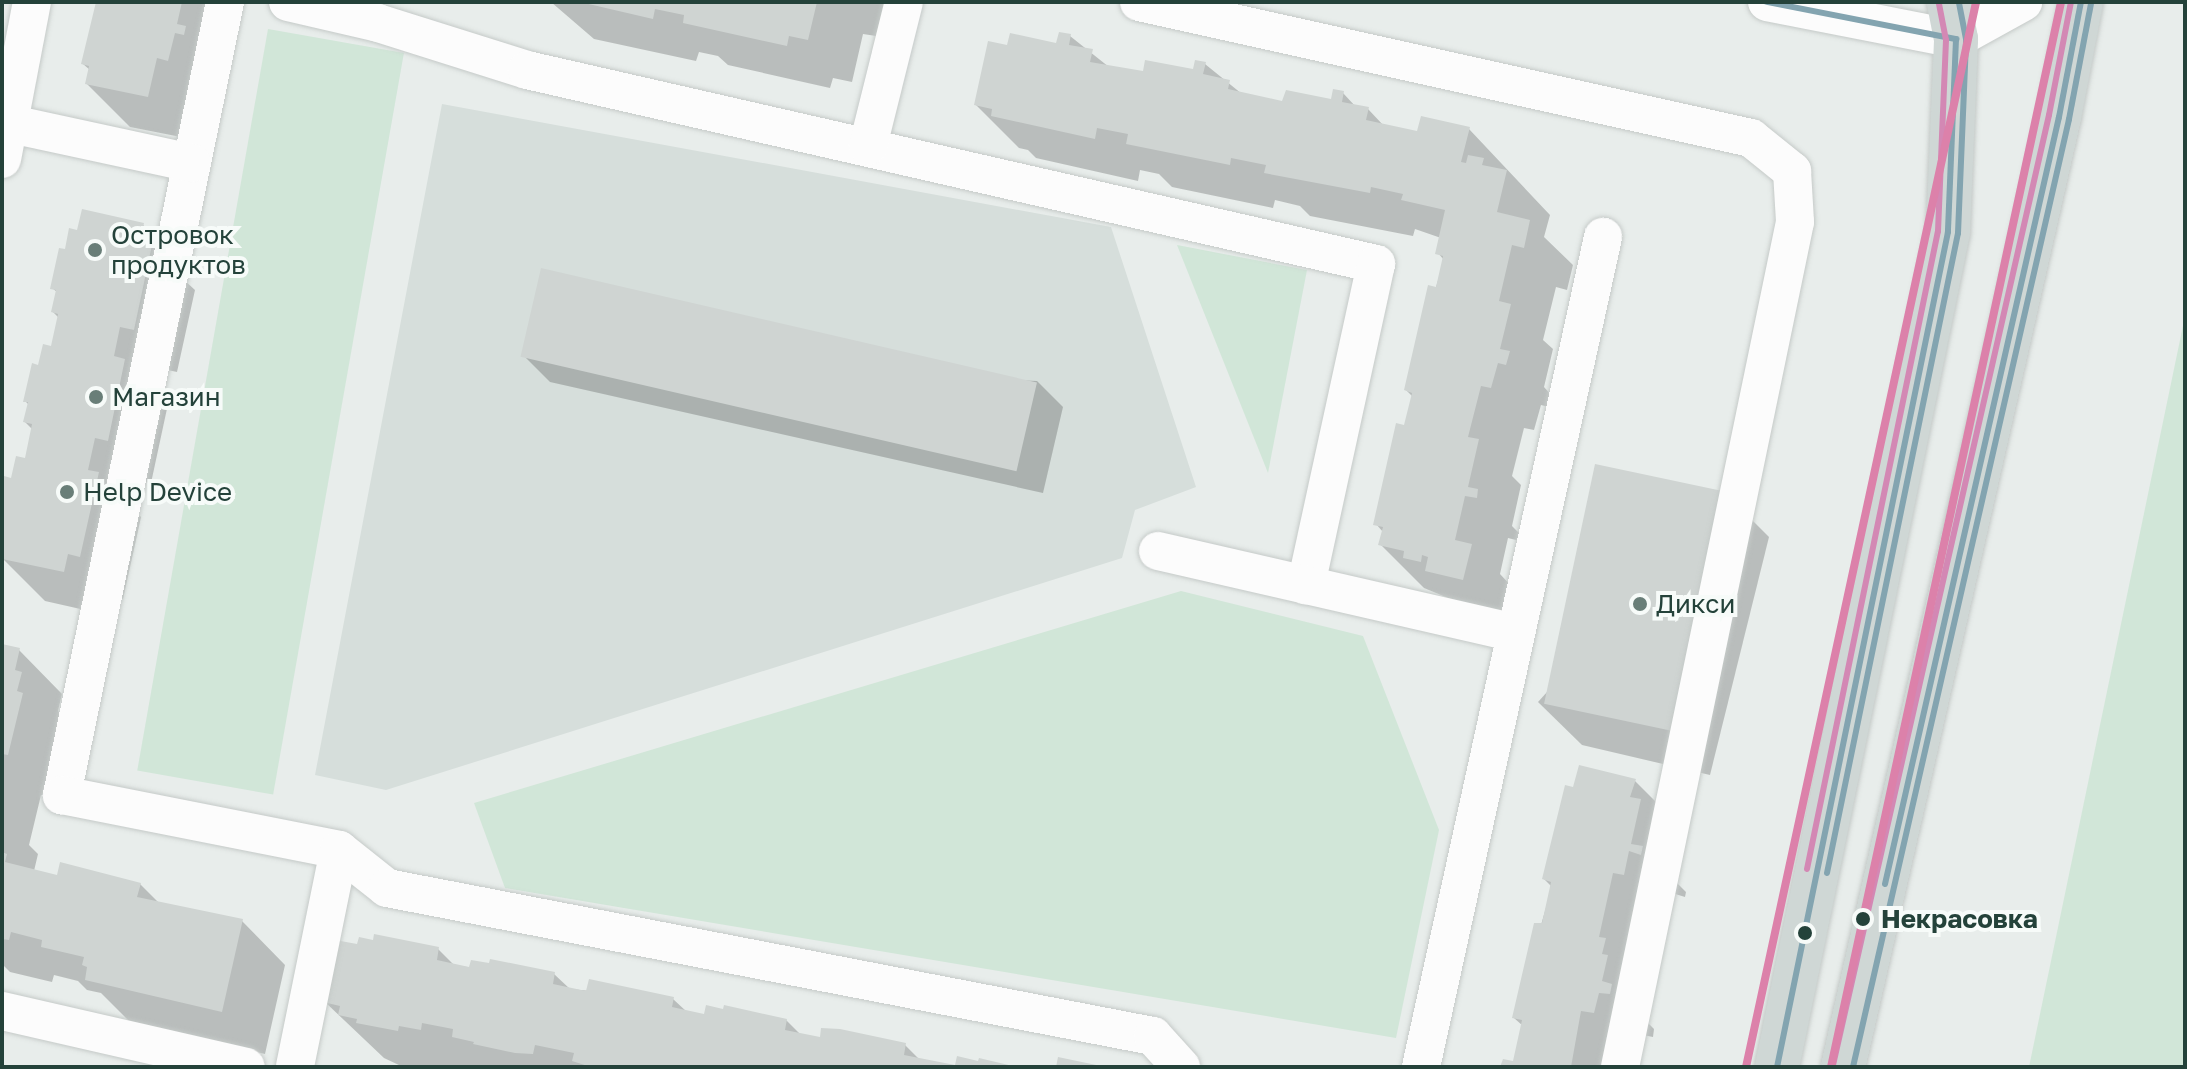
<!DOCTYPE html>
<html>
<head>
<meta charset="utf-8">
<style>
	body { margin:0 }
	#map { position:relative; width:2187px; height:1069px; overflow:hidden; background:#e8edeb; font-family:"Golos Text",sans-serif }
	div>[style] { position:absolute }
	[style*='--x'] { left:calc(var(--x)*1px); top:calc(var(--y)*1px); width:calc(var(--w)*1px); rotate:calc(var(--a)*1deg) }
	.built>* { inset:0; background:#d6dedb }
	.green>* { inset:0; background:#d1e6d8; transform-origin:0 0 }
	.shadow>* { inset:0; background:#0003 }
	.building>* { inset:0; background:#cfd4d2; transform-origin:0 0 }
	.roads { filter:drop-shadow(0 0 2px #c5cac8) drop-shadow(0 0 2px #c5cac8) }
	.minor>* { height:38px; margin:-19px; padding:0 19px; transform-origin:19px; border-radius:19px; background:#fcfcfc }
	.major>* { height:44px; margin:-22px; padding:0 22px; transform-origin:22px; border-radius:22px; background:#cfd7d5 }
	.bus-1>* { height:6px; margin:-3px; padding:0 3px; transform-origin:3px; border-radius:3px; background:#83a4b0 }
	.bus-2>* { height:6px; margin:-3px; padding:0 3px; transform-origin:3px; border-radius:3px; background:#83a4b0 }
	.bus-3>* { height:6px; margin:-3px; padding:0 3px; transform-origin:3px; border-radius:3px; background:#d388b4 }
	.metro-1>* { height:8px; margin:-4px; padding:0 4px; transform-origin:4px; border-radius:4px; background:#dc81aa }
	.dots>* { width:22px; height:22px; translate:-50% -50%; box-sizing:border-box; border:4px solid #f7fbf9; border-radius:50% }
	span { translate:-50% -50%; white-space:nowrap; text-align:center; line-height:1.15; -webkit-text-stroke:8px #f7fbf9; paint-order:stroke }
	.poi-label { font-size:26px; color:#24423a }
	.left { translate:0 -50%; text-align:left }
	.stop-label { font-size:26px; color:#24423a; font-weight:700 }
	.frame { position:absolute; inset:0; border:4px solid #24423a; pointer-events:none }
</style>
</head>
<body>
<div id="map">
	<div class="built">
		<div style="clip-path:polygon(442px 104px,1111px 227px,1196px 487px,1135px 510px,1122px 558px,386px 790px,315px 775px)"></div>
	</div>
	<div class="green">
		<div style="left:268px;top:29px;width:138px;height:753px;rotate:10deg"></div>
		<div style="clip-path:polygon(1177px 245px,1307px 270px,1268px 473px)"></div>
		<div style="clip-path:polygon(2185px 316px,2185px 1067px,2029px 1067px)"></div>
		<div style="clip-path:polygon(1181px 591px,1363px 636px,1439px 830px,1396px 1038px,505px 888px,474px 803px)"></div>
	</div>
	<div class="shadow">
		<div style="clip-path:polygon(98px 2px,222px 2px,191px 139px,130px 127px,87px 84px,90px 70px,83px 64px)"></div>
		<div style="clip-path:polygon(551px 2px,884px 2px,876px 36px,863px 34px,852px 82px,833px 78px,830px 88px,728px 65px,718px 56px,699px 52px,696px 61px,594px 39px)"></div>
		<div style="clip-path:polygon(1070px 36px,1109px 67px,1144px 74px,1194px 72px,1205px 64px,1242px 94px,1284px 103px,1333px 102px,1343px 93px,1356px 107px,1368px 109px,1384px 126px,1419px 133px,1469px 129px,1550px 215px,1544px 237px,1573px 265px,1567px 290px,1556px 287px,1543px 340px,1553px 349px,1544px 387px,1552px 396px,1549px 407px,1541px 405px,1534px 430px,1524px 428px,1512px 476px,1521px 485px,1512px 526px,1521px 535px,1520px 541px,1508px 538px,1500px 574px,1514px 589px,1506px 622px,1424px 588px,1381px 545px,1383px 532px,1376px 524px,1406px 427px,1413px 397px,1406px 390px,1444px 260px,1438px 253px,1441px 238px,1415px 229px,1413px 236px,1310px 216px,1300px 206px,1275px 200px,1273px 208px,1172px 187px,1159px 174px,1140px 170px,1138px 181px,1036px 158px,1028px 150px,1019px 148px,976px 105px,1009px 47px,1057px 45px)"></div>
		<div style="clip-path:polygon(143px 225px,186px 268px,184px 280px,195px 290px,177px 372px,163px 369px,158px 394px,168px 404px,151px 483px,138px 481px,132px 508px,141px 517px,123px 599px,111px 597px,107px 615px,45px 601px,2px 558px,2px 495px,26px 460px,33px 430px,25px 422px,29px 405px,25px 401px,52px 349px,59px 318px,53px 312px,57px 292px,52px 288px)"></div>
		<div style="clip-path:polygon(524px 356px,1037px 381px,1063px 407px,1043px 493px,550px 382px)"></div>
		<div style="clip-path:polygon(1726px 494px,1769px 537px,1710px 775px,1582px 745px,1538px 702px)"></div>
		<div style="clip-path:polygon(2px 646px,19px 650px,62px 694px,58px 711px,64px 717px,51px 797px,41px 795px,29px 845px,38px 854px,34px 871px,58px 877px,140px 884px,159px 903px,242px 921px,285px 965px,265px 1054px,131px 1023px,101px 993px,87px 990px,78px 981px,54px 975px,52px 982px,10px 972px,2px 964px)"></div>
		<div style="clip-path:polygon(1635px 781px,1678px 824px,1675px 881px,1686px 892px,1685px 897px,1672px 893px,1646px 1021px,1654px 1029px,1653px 1037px,1643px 1035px,1622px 1067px,1503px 1067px,1514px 1063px,1523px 1026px,1514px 1018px,1552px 887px,1544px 879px,1575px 790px)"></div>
		<div style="clip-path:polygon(359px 947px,438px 949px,455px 966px,554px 974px,570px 989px,673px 999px,687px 1012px,705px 1016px,786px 1020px,802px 1036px,905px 1045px,920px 1060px,955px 1067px,401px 1066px,384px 1058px,325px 1002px)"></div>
	</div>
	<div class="building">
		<div style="clip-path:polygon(96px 2px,182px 2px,177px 24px,186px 26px,184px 35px,175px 33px,168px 61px,157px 58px,148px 97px,85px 84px,89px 66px,81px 64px)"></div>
		<div style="clip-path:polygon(580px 2px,817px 2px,808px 40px,789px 36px,787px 46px,683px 23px,684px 15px,655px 9px,653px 19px)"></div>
		<div style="clip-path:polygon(1059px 32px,1071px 34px,1069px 45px,1093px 49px,1090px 62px,1143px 71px,1145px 60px,1193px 69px,1195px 60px,1206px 62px,1203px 74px,1230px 80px,1228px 89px,1282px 101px,1286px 90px,1331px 99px,1333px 89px,1344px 91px,1342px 102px,1369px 107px,1366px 120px,1417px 131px,1421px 116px,1470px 127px,1461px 162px,1466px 163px,1468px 155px,1484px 158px,1482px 165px,1507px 170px,1497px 212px,1530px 220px,1524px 248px,1512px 245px,1499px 301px,1511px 304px,1500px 349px,1510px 351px,1506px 365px,1498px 363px,1491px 388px,1481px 386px,1468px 437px,1479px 439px,1468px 487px,1478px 489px,1477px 498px,1465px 496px,1455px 540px,1472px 544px,1463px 580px,1425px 571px,1428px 557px,1422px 555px,1421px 562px,1403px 558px,1404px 551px,1378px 545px,1383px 527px,1373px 525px,1396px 423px,1404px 425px,1412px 393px,1404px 390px,1428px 285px,1436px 287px,1443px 256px,1435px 254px,1445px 210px,1401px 200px,1403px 194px,1371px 187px,1370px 193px,1264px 173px,1266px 165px,1231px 158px,1230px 165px,1126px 144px,1128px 134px,1097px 128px,1095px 139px,991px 116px,992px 109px,974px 105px,988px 41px,1007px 45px,1010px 33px,1056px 43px)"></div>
		<div style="clip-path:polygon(82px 209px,144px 223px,140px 242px,152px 245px,134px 330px,120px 327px,114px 356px,125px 359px,108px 441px,95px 438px,88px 470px,99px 472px,80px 557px,68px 554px,64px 572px,2px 559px,2px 486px,4px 476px,11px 478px,16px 456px,25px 458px,32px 424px,23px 422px,28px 402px,23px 402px,32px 363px,38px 365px,43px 344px,51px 346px,58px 314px,51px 312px,56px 290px,50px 289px,59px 248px,65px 249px,69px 228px,77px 230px)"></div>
		<div style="left:541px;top:268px;width:509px;height:91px;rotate:13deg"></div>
		<div style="left:1595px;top:464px;width:135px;height:245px;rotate:12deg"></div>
		<div style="clip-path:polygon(2px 644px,20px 648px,15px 670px,22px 672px,17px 691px,23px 693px,8px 755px,2px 754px)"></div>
		<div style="clip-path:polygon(1579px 765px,1636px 779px,1630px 797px,1641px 799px,1631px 844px,1643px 846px,1641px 855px,1629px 851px,1624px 875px,1613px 873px,1599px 937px,1606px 938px,1602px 954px,1608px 955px,1602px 981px,1612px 984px,1610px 994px,1599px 993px,1594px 1013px,1581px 1011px,1571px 1067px,1500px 1067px,1503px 1059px,1513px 1061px,1522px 1020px,1512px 1018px,1534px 923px,1542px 923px,1551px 882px,1542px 879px,1565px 785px,1573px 787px)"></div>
		<div style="clip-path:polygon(2px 852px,7px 854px,5px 862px,57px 875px,60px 862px,141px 883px,137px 897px,243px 919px,222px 1012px,85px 980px,87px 967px,82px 965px,84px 957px,41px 947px,42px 940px,11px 932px,9px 940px,2px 939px)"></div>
		<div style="clip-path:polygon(374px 934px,439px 947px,437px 960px,469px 967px,471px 960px,489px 963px,490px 959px,555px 972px,553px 984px,586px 991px,589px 979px,674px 997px,672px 1007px,704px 1014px,706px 1005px,723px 1009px,724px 1005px,787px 1019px,785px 1030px,820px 1037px,821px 1028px,840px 1029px,906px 1043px,904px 1055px,955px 1065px,957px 1056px,978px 1061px,979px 1058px,1017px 1067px,591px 1067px,572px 1061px,574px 1053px,535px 1045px,533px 1054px,515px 1053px,473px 1044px,474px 1042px,452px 1037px,453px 1029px,422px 1023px,421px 1030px,399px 1026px,398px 1031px,356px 1023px,357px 1019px,338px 1015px,340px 1006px,323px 1002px,335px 940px,357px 944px,359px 937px,373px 940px)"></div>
		<div style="clip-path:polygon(1058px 1057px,1101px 1066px,1101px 1067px,1056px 1067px)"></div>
	</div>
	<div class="roads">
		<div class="minor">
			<div style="--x:225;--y:2;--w:810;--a:101.62"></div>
			<div style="--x:62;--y:795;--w:282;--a:11.2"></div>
			<div style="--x:339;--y:850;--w:221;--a:101.5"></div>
			<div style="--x:288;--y:2;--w:92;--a:13.1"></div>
			<div style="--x:378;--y:23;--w:156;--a:17.5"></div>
			<div style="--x:527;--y:70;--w:871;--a:12.87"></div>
			<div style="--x:1376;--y:264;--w:329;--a:102.3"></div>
			<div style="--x:1139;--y:2;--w:627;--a:12.53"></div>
			<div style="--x:1751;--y:138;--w:53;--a:38.8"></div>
			<div style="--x:1792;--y:171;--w:51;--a:86.6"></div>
			<div style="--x:1795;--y:222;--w:863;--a:101.7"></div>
			<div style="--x:1767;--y:2;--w:193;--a:11.1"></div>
			<div style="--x:1956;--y:39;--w:77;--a:-28.9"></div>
			<div style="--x:2;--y:122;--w:194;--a:12.2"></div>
			<div style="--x:868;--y:146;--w:148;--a:-76"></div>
			<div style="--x:2;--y:159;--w:160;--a:-79.2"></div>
			<div style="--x:1158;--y:551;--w:367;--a:12.9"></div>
			<div style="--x:339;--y:850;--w:61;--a:38.4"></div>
			<div style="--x:387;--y:888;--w:780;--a:10.94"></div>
			<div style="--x:1153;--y:1036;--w:42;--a:47.9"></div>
			<div style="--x:2;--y:1011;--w:250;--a:12.9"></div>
			<div style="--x:1421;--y:1067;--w:850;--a:-77.63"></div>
		</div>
		<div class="major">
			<div style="--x:1777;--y:1067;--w:852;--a:-78.43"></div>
			<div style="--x:1948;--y:232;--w:193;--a:-87.6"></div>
			<div style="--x:1956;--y:39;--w:38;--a:-101"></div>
			<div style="--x:1843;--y:1067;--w:974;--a:-77.19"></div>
			<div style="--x:2059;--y:117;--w:117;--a:-79.2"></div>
		</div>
	</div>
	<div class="bus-1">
		<div style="--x:1767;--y:2;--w:193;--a:11.1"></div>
		<div style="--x:1956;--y:39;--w:193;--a:92.4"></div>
		<div style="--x:1948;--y:232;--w:852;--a:101.57"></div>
		<div style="--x:1885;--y:884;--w:786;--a:-77.22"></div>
		<div style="--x:2059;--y:117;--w:117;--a:-79.2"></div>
	</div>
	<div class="bus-2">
		<div style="--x:1827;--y:873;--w:653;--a:-78.43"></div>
		<div style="--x:1958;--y:233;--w:194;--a:-87.6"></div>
		<div style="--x:1966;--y:39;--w:38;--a:-101"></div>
		<div style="--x:1853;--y:1067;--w:972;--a:-77.16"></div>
		<div style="--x:2069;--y:119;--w:117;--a:-79.2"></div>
	</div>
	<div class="bus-3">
		<div style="--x:1807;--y:869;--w:651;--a:-78.4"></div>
		<div style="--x:1938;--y:231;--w:191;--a:-87.6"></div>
		<div style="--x:1946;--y:40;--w:37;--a:-101"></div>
		<div style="--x:1833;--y:1065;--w:974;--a:-77.19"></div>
		<div style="--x:2049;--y:115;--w:115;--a:-79"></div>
	</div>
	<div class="metro-1">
		<div style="--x:1746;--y:1067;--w:1090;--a:-77.81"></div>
		<div style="--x:1831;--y:1067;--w:1090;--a:-77.81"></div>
	</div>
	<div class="dots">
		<div style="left:95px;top:250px;background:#697e78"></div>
		<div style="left:96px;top:397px;background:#697e78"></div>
		<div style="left:67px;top:492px;background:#697e78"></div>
		<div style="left:1640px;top:604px;background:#697e78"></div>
		<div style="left:1863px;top:919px;background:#24423a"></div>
		<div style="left:1805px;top:933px;background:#24423a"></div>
	</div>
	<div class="poi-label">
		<span class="left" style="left:111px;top:250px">Островок<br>продуктов</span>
		<span class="left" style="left:112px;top:397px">Магазин</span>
		<span class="left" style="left:83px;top:492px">Help Device</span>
		<span class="left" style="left:1656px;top:604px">Дикси</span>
	</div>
	<div class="stop-label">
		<span class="left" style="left:1881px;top:919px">Некрасовка</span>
	</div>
	<div class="frame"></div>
</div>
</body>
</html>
